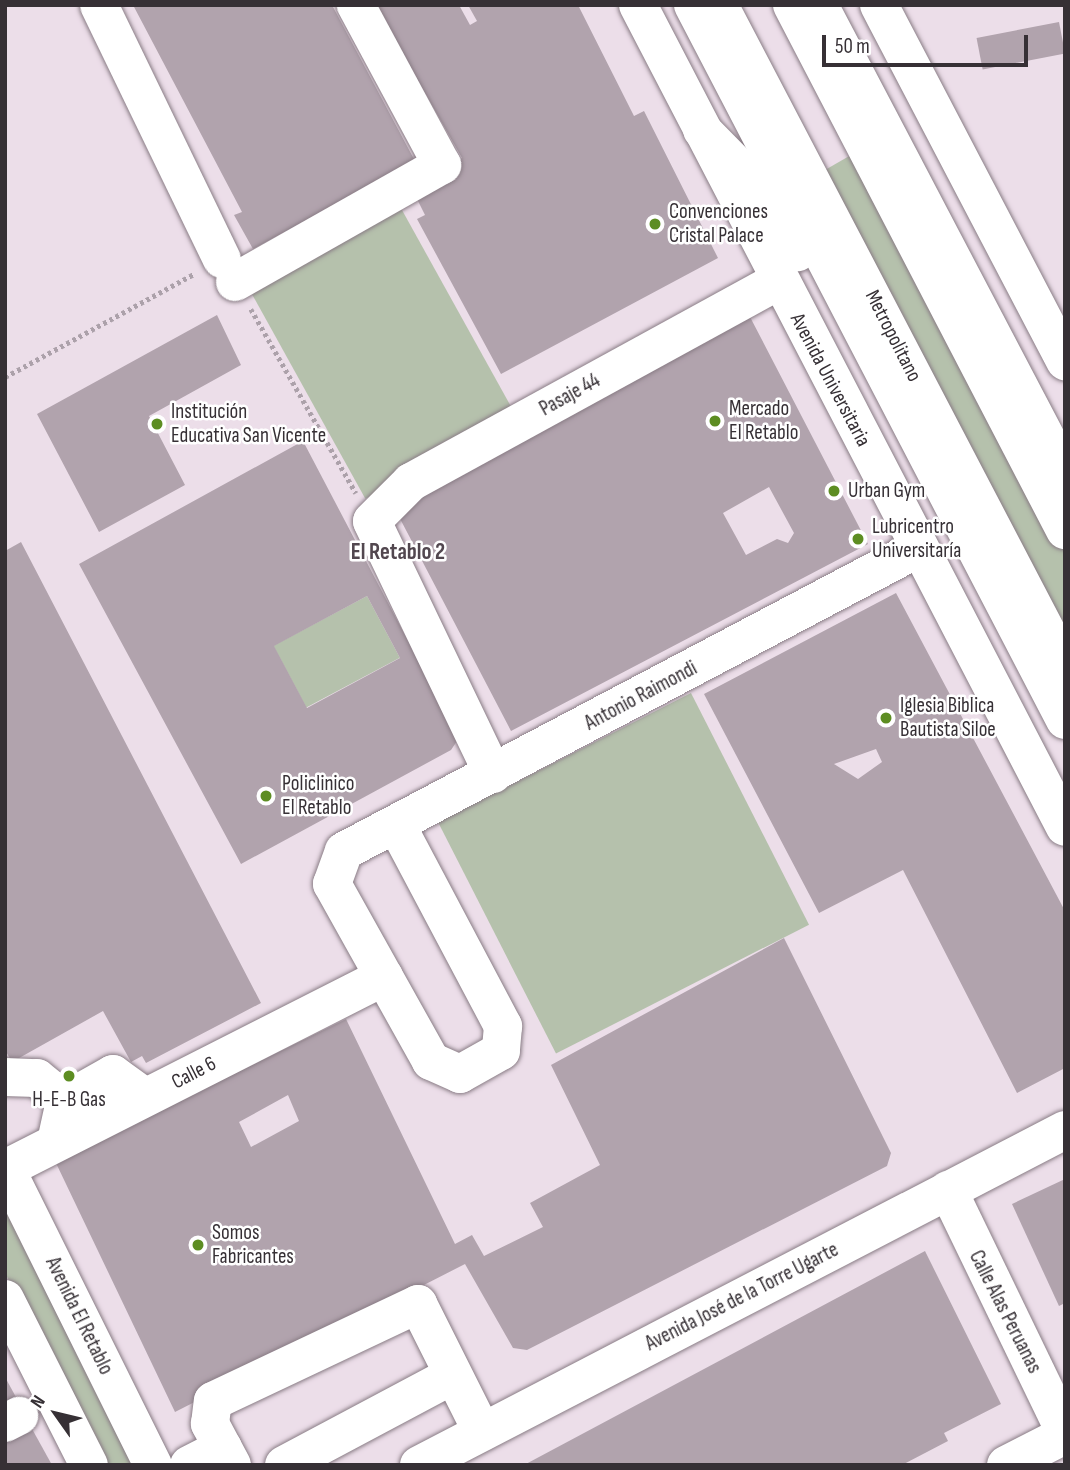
<!DOCTYPE html>
<html>
<head>
<meta charset="utf-8">
<style>
	body { margin:0 }
	#map { position:relative; width:1070px; height:1470px; overflow:hidden; background:#ecdee9; font-family:"Sofia Sans Condensed",sans-serif }
	div>[style] { position:absolute }
	[style*='--x'] { left:calc(var(--x)*1px); top:calc(var(--y)*1px); width:calc(var(--w)*1px); rotate:calc(var(--a)*1deg) }
	.green>* { inset:0; background:#b5c1ac; transform-origin:0 0 }
	.building>* { inset:0; background:#b1a3ad; transform-origin:0 0 }
	.path>* { height:4.5px; margin-top:-2.25px; transform-origin:0; background:repeating-linear-gradient(90deg,#aca1aa 0 3.5px,transparent 0 7px) }
	.roads { filter:drop-shadow(0 0 2px #897c85) drop-shadow(0 0 2px #897c85) }
	.minor>* { height:38px; margin:-19px; padding:0 19px; transform-origin:19px; border-radius:19px; background:#fff }
	.major>* { height:38px; margin:-19px; padding:0 19px; transform-origin:19px; border-radius:19px; background:#fff }
	.dots>* { width:19px; height:19px; translate:-50% -50%; box-sizing:border-box; border:4px solid #fff; border-radius:50% }
	span { translate:-50% -50%; white-space:nowrap; text-align:center; line-height:1.15; -webkit-text-stroke:5px #fff; paint-order:stroke }
	.poi-label { font-size:21px; color:#363035 }
	.left { translate:0 -50%; text-align:left }
	.street-label { font-size:21px; color:#363035 }
	.neighbourhood-label { font-size:23px; color:#52474f; font-weight:700 }
	.frame { position:absolute; inset:0; border:7px solid #363035; pointer-events:none }
	.north { position:absolute; left:21px; top:1379px; width:70px; height:70px; -webkit-text-stroke:5px #fff; paint-order:stroke; rotate:304deg; font-size:19px; font-weight:700; line-height:28px; text-align:center; color:#363035 }
	.north::after { content:''; display:block; margin:auto; width:24px; height:32px; background:#363035; clip-path:polygon(50% 0,100% 100%,50% 72%,0 100%) }
	.scale { position:absolute; left:822px; top:35px; width:206px; height:32px; box-sizing:border-box; border:4px solid #363035; border-top:0; padding-left:9px; font-size:21px; line-height:24px; white-space:nowrap; color:#363035; -webkit-text-stroke:5px #fff; paint-order:stroke }
</style>
</head>
<body>
<div id="map">
	<div class="green">
		<div style="clip-path:polygon(851px 155px,864px 168px,1065px 552px,1065px 640px,825px 170px)"></div>
		<div style="left:397px;top:201px;width:245px;height:172px;rotate:61deg"></div>
		<div style="left:367px;top:596px;width:70px;height:106px;rotate:62deg"></div>
		<div style="left:691px;top:693px;width:260px;height:284px;rotate:63deg"></div>
		<div style="clip-path:polygon(5px 1209px,136px 1465px,104px 1465px,5px 1273px)"></div>
	</div>
	<div class="building">
		<div style="clip-path:polygon(133px 5px,332px 5px,415px 161px,253px 249px,234px 215px,242px 212px)"></div>
		<div style="clip-path:polygon(375px 5px,459px 5px,470px 25px,477px 21px,468px 5px,578px 5px,634px 116px,644px 111px,718px 258px,501px 374px,417px 219px,425px 215px,410px 185px,462px 158px)"></div>
		<div style="left:1059px;top:22px;width:32px;height:84px;rotate:79deg"></div>
		<div style="clip-path:polygon(217px 315px,241px 365px,149px 416px,185px 485px,99px 532px,37px 414px)"></div>
		<div style="clip-path:polygon(evenodd,749px 315px,868px 544px,511px 731px,396px 511px,749px 315px,769px 487px,794px 533px,788px 543px,777px 539px,746px 555px,723px 513px,769px 487px)"></div>
		<div style="clip-path:polygon(evenodd,303px 441px,459px 738px,451px 750px,241px 864px,79px 564px,303px 441px,367px 596px,400px 658px,307px 708px,274px 646px,367px 596px)"></div>
		<div style="clip-path:polygon(21px 542px,261px 1003px,146px 1063px,142px 1056px,131px 1062px,103px 1011px,12px 1062px,5px 1050px,5px 551px)"></div>
		<div style="clip-path:polygon(evenodd,896px 593px,1065px 911px,1065px 1068px,1017px 1093px,903px 870px,819px 913px,704px 694px,896px 593px,876px 749px,882px 762px,858px 779px,834px 764px,876px 749px)"></div>
		<div style="clip-path:polygon(evenodd,784px 938px,891px 1153px,887px 1166px,527px 1350px,513px 1348px,465px 1264px,175px 1412px,55px 1161px,346px 1019px,455px 1244px,472px 1235px,484px 1256px,543px 1227px,530px 1203px,600px 1165px,551px 1065px,784px 938px,288px 1095px,299px 1121px,251px 1147px,239px 1122px,288px 1095px)"></div>
		<div style="clip-path:polygon(1065px 1179px,1065px 1303px,1059px 1306px,1012px 1204px)"></div>
		<div style="clip-path:polygon(925px 1251px,1001px 1404px,944px 1433px,948px 1441px,902px 1465px,524px 1465px)"></div>
		<div style="clip-path:polygon(5px 1377px,17px 1399px,5px 1405px)"></div>
		<div style="clip-path:polygon(26px 1418px,52px 1465px,5px 1465px,5px 1429px)"></div>
	</div>
	<div class="path">
		<div style="--x:251;--y:309;--w:212;--a:60.3"></div>
		<div style="--x:5;--y:377;--w:215;--a:-28.6"></div>
	</div>
	<div class="roads">
		<div class="minor">
			<div style="--x:99;--y:5;--w:282;--a:64.2"></div>
			<div style="--x:638;--y:5;--w:926;--a:62.55"></div>
			<div style="--x:719;--y:5;--w:747;--a:62.41"></div>
			<div style="--x:792;--y:5;--w:592;--a:62.53"></div>
			<div style="--x:879;--y:5;--w:402;--a:62.4"></div>
			<div style="--x:235;--y:282;--w:238;--a:-29.5"></div>
			<div style="--x:442;--y:165;--w:182;--a:-118.3"></div>
			<div style="--x:493;--y:774;--w:280;--a:-115.6"></div>
			<div style="--x:372;--y:521;--w:55;--a:-45"></div>
			<div style="--x:411;--y:482;--w:418;--a:-28.7"></div>
			<div style="--x:396;--y:824;--w:229;--a:62.1"></div>
			<div style="--x:503;--y:1026;--w:25;--a:95"></div>
			<div style="--x:501;--y:1051;--w:47;--a:150.7"></div>
			<div style="--x:460;--y:1074;--w:32;--a:-156"></div>
			<div style="--x:431;--y:1061;--w:203;--a:-119.2"></div>
			<div style="--x:332;--y:884;--w:35;--a:-70"></div>
			<div style="--x:344;--y:851;--w:650;--a:-27.79"></div>
			<div style="--x:5;--y:1077;--w:32;--a:2"></div>
			<div style="--x:37;--y:1078;--w:36;--a:39"></div>
			<div style="--x:56;--y:1142;--w:42;--a:-77.6"></div>
			<div style="--x:65;--y:1101;--w:55;--a:-29.4"></div>
			<div style="--x:113;--y:1074;--w:39;--a:36"></div>
			<div style="--x:5;--y:1169;--w:425;--a:-26.9"></div>
			<div style="--x:948;--y:1190;--w:269;--a:64.2"></div>
			<div style="--x:5;--y:1423;--w:16;--a:-27"></div>
			<div style="--x:189;--y:1465;--w:38;--a:-27"></div>
			<div style="--x:232;--y:1465;--w:47;--a:-118.2"></div>
			<div style="--x:210;--y:1424;--w:23;--a:-83"></div>
			<div style="--x:213;--y:1401;--w:227;--a:-25.3"></div>
			<div style="--x:418;--y:1304;--w:143;--a:63.4"></div>
			<div style="--x:284;--y:1465;--w:191;--a:-28"></div>
			<div style="--x:419;--y:1465;--w:728;--a:-27.41"></div>
			<div style="--x:1006;--y:1465;--w:66;--a:-27"></div>
		</div>
		<div class="major">
			<div style="--x:693;--y:5;--w:806;--a:62.51"></div>
			<div style="--x:819;--y:5;--w:530;--a:62.32"></div>
			<div style="--x:702;--y:130;--w:66;--a:45.6"></div>
			<div style="--x:748;--y:177;--w:90;--a:56.8"></div>
			<div style="--x:5;--y:1167;--w:333;--a:63.6"></div>
			<div style="--x:5;--y:1299;--w:186;--a:63.2"></div>
		</div>
	</div>
	<div class="dots">
		<div style="left:655px;top:224px;background:#5d8d22"></div>
		<div style="left:715px;top:421px;background:#5d8d22"></div>
		<div style="left:157px;top:424px;background:#5d8d22"></div>
		<div style="left:834px;top:491px;background:#5d8d22"></div>
		<div style="left:858px;top:539px;background:#5d8d22"></div>
		<div style="left:886px;top:718px;background:#5d8d22"></div>
		<div style="left:266px;top:796px;background:#5d8d22"></div>
		<div style="left:69px;top:1076px;background:#5d8d22"></div>
		<div style="left:198px;top:1245px;background:#5d8d22"></div>
	</div>
	<div class="poi-label">
		<span class="left" style="left:669px;top:224px">Convenciones<br>Cristal Palace</span>
		<span class="left" style="left:729px;top:421px">Mercado<br>El Retablo</span>
		<span class="left" style="left:171px;top:424px">Institución<br>Educativa San Vicente</span>
		<span class="left" style="left:848px;top:491px">Urban Gym</span>
		<span class="left" style="left:872px;top:539px">Lubricentro<br>Universitaría</span>
		<span class="left" style="left:900px;top:718px">Iglesia Biblica<br>Bautista Siloe</span>
		<span class="left" style="left:282px;top:796px">Policlinico<br>El Retablo</span>
		<span style="left:69px;top:1100px">H-E-B Gas</span>
		<span class="left" style="left:212px;top:1245px">Somos<br>Fabricantes</span>
	</div>
	<div class="street-label">
		<span style="left:893px;top:336px;rotate:63deg">Metropolitano</span>
		<span style="left:830px;top:380px;rotate:62deg">Avenida Universitaria</span>
		<span style="left:570px;top:395px;rotate:-29deg">Pasaje 44</span>
		<span style="left:641px;top:696px;rotate:-28deg">Antonio Raimondi</span>
		<span style="left:194px;top:1073px;rotate:-27deg">Calle 6</span>
		<span style="left:742px;top:1297px;rotate:-27deg">Avenida José de la Torre Ugarte</span>
		<span style="left:1005px;top:1312px;rotate:63deg">Calle Alas Peruanas</span>
		<span style="left:79px;top:1316px;rotate:64deg">Avenida El Retablo</span>
	</div>
	<div class="neighbourhood-label">
		<span style="left:398px;top:552px">El Retablo 2</span>
	</div>
	<div class="frame"></div>
	<div class="north">N</div>
	<div class="scale">50 m</div>
</div>
</body>
</html>
